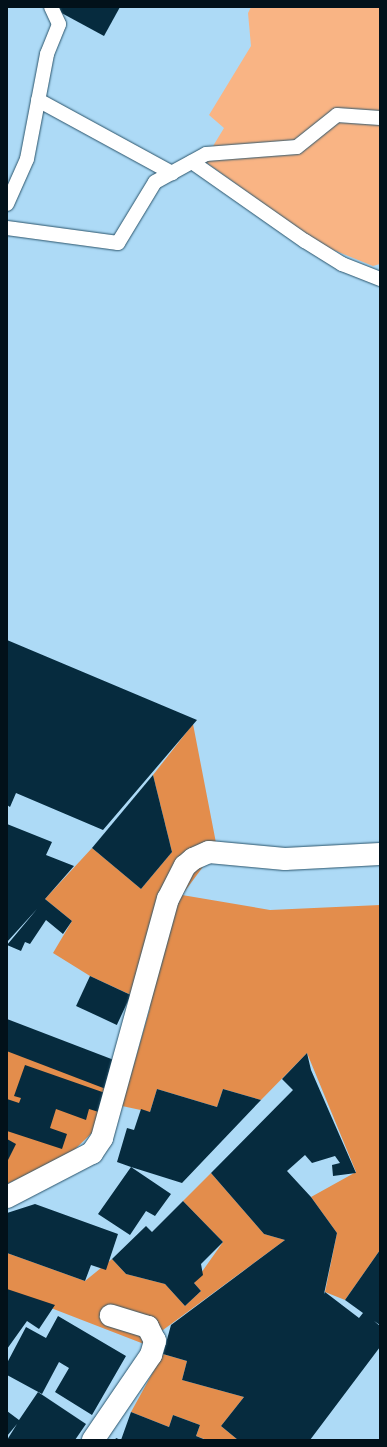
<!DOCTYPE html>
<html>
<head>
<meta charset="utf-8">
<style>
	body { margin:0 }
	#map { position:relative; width:387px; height:1447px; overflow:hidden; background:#addaf6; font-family:"Alegreya Sans",sans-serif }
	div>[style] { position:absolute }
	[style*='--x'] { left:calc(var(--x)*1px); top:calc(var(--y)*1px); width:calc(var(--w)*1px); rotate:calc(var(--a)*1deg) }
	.green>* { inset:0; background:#f9b484 }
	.forest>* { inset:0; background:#e38d4c }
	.building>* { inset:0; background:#062b3e; transform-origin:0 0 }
	.roads { filter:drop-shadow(0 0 1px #2a546b) drop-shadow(0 0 1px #2a546b) }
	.lane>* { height:14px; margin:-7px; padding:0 7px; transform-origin:7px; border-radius:7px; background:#fff }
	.street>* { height:22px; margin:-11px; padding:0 11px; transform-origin:11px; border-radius:11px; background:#fff }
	span { translate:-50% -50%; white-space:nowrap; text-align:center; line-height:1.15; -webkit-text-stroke:4px #addaf6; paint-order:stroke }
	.frame { position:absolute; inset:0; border:8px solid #02111a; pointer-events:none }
</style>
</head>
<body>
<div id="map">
	<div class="green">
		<div style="clip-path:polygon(251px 7px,380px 7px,380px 264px,373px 266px,321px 245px,204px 161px,224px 128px,209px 115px,251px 46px,248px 13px)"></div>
	</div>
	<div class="forest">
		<div style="clip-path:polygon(193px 724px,217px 848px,182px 895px,270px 910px,380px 905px,380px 1250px,345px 1300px,325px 1292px,337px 1233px,311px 1197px,356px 1172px,307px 1053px,261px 1100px,223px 1089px,217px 1107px,157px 1089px,150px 1112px,122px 1106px,150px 1008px,131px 995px,90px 976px,53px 953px,72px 921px,45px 899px,92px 848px,141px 889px,172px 852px,153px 775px)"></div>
		<div style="clip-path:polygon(7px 1049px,106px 1086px,96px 1129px,70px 1154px,7px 1184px)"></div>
		<div style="clip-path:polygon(211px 1173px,264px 1234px,285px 1240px,144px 1344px,7px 1291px,7px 1253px,85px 1281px,112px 1259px,126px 1274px,165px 1284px,185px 1306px,201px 1291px,194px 1283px,223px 1242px,183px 1201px)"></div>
		<div style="clip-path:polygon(163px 1354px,187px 1361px,182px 1380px,244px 1397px,221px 1426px,238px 1440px,207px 1440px,196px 1436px,200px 1425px,173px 1415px,169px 1427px,131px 1412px)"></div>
	</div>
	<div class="building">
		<div style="clip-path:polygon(58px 7px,120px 7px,104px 36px,56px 10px)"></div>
		<div style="clip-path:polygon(7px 640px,197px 720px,103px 830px,16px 793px,10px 807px,7px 805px)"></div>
		<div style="clip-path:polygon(153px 775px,172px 852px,141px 889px,92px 848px)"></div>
		<div style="clip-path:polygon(7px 824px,52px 842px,46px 855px,74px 866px,45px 899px,72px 921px,63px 934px,46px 920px,30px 944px,25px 942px,21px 951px,7px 945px,37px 909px,7px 942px)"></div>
		<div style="left:90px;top:976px;width:45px;height:33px;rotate:25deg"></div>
		<div style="left:7px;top:1019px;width:116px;height:30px;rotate:21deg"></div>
		<div style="clip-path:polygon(307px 1053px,311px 1070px,356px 1173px,333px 1176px,332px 1165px,340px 1163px,335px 1156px,312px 1163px,305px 1155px,287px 1171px,311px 1197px,337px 1233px,324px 1294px,325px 1292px,359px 1318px,363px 1313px,345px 1300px,380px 1250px,380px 1325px,374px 1321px,380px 1326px,380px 1347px,310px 1440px,238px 1440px,221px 1426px,244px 1397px,182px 1380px,187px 1361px,163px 1354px,171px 1325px,285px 1240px,264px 1234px,211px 1173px,293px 1090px,282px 1079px)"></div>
		<div style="clip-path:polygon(25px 1065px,108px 1094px,102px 1113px,89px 1109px,86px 1120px,56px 1109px,50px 1128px,67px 1134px,62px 1149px,7px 1131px,7px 1099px,19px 1103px,21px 1098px,14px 1096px)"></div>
		<div style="clip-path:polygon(157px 1089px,217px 1107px,223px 1089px,261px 1100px,182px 1183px,131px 1167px,171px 1194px,155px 1216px,146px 1211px,130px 1235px,98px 1214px,131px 1167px,117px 1162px,127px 1128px,134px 1130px,141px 1109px,150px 1112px)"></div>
		<div style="clip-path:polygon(7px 1139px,16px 1144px,7px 1162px)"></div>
		<div style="clip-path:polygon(183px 1201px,223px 1242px,201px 1264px,203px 1275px,194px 1283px,201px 1291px,185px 1306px,165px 1284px,126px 1274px,112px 1259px,146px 1226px,152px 1232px)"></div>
		<div style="clip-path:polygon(35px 1204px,118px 1234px,106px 1270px,91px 1265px,85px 1281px,7px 1253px,7px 1213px)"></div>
		<div style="clip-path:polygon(7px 1289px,55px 1305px,39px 1329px,27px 1321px,7px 1349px)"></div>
		<div style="clip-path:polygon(58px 1316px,126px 1356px,92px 1415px,55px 1392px,69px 1368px,59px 1362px,42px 1394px,7px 1375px,7px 1363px,26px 1327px,46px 1338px)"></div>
		<div style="clip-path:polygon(38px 1392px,86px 1424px,75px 1440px,7px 1440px,17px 1424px,7px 1436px,7px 1411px,19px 1420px)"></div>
		<div style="clip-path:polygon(131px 1412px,169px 1427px,173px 1415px,200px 1425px,196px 1436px,206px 1440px,115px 1440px,116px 1438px,121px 1440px)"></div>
	</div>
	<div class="roads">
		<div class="lane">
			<div style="--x:38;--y:100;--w:153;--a:28.6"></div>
			<div style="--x:192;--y:162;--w:138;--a:35"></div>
			<div style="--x:305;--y:241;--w:44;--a:31.9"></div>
			<div style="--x:342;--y:264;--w:41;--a:21.5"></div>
			<div style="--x:7;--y:204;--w:49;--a:-66"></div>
			<div style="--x:27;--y:159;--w:107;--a:-79.2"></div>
			<div style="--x:47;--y:54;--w:32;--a:-68"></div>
			<div style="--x:59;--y:24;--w:19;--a:-115"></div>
			<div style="--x:7;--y:228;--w:112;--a:7.7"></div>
			<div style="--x:118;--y:243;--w:71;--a:-58.8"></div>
			<div style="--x:155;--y:182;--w:58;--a:-28.8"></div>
			<div style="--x:206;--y:154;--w:91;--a:-4.4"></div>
			<div style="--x:297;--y:147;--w:51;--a:-38.7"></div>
			<div style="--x:337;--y:115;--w:43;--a:4"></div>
		</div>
		<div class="street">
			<div style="--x:7;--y:1197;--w:96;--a:-27.4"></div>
			<div style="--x:92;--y:1153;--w:18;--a:-56"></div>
			<div style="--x:102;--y:1138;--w:248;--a:-74.6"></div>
			<div style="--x:168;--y:899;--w:37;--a:-63"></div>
			<div style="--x:185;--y:866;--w:11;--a:-41"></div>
			<div style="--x:193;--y:859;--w:17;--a:-24"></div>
			<div style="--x:209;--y:852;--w:76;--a:5.3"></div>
			<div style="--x:285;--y:859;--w:95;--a:-3"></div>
			<div style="--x:93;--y:1440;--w:103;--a:-55.7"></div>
			<div style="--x:151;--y:1355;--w:15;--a:-74"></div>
			<div style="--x:155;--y:1341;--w:16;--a:-117"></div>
			<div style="--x:148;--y:1327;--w:39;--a:-163"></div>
		</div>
	</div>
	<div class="frame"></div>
</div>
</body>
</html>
